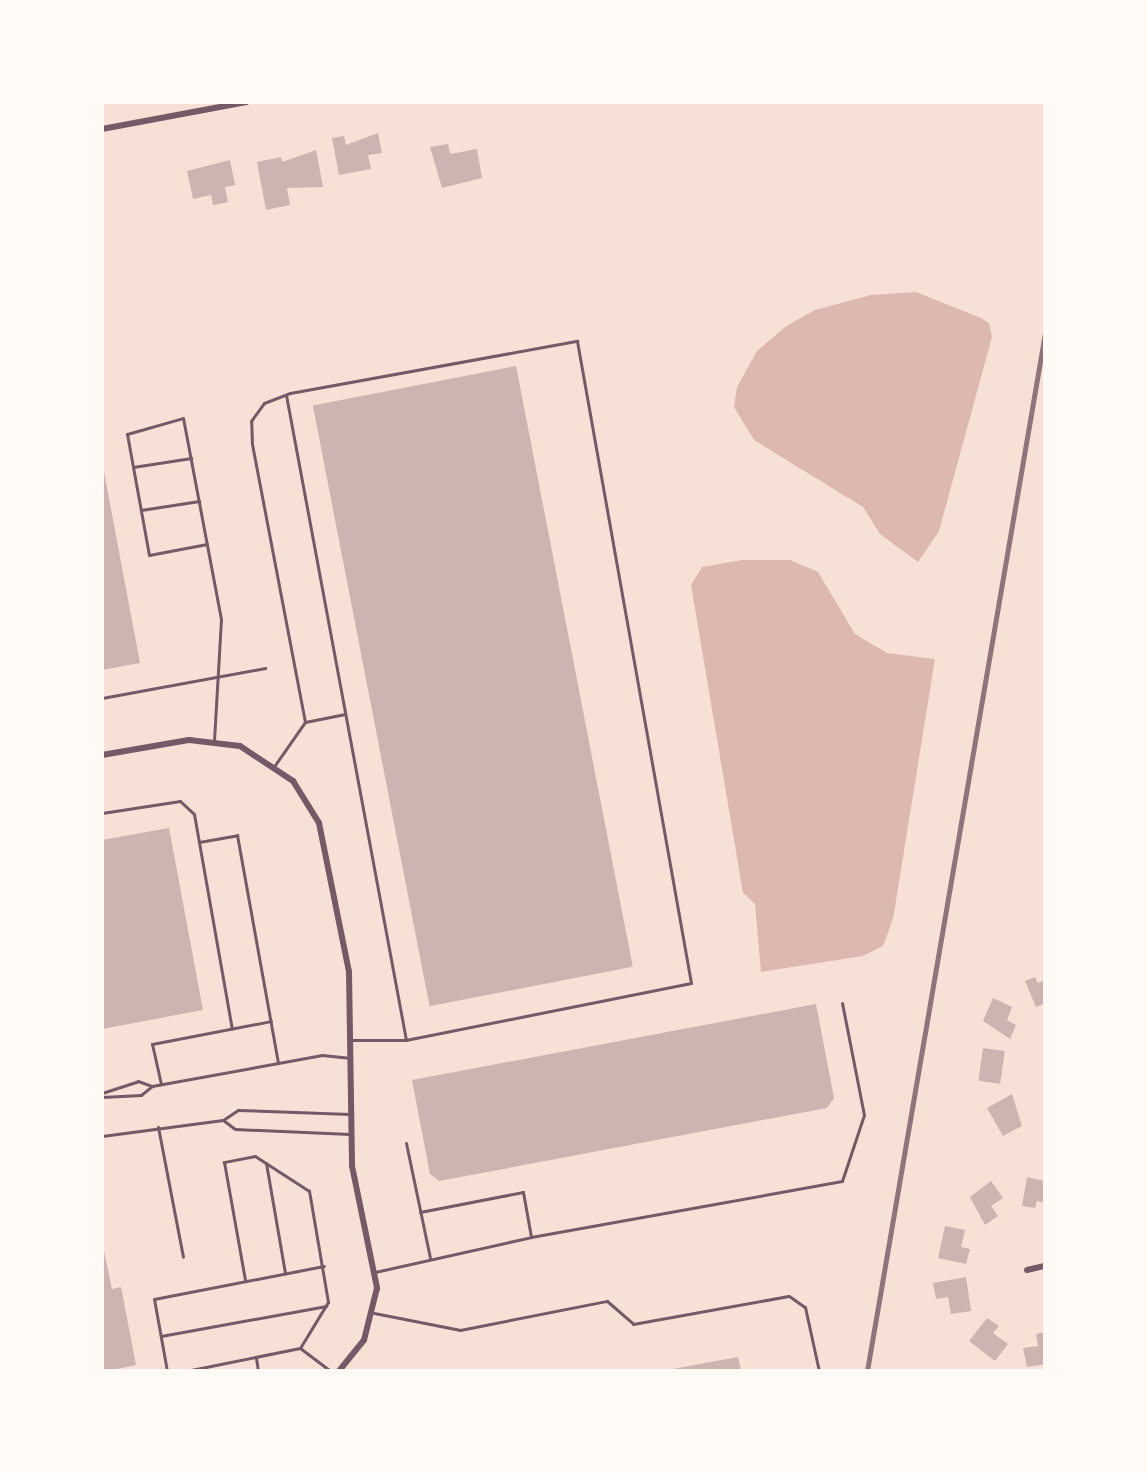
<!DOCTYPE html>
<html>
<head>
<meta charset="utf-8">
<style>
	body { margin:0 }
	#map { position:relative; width:1147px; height:1473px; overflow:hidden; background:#f7e1d7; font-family:"Space Grotesk",sans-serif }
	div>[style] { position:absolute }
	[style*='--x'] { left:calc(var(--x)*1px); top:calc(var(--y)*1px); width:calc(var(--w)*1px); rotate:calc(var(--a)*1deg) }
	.water>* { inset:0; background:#dcb8b0 }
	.building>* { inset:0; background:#ccb4b1; transform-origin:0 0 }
	.service>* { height:3px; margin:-1.5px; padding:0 1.5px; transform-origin:1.5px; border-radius:1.5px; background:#755966 }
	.minor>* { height:6px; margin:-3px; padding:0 3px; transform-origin:3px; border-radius:3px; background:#755966 }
	.rail>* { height:4.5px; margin:-2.25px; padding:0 2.25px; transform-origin:2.25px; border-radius:2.25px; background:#8f747c }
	span { translate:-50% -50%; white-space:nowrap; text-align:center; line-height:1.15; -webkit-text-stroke:4.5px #fffaf5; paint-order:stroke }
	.frame { position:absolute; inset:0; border:104px solid #fffaf5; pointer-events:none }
</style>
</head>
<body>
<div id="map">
	<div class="water">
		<div style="clip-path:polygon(916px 292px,981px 318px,989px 323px,992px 337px,939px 531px,918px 562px,880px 534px,863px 507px,754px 440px,734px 407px,737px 387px,757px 351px,785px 327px,815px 310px,871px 295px)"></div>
		<div style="clip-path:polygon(742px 560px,790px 560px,818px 572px,855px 634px,887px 653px,935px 659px,893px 919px,883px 946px,863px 956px,761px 972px,755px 904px,743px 893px,691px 585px,702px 567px)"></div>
	</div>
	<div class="building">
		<div style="clip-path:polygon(378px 133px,382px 153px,368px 155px,371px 169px,339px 175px,332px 138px,344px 136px,346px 145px)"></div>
		<div style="clip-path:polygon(448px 144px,450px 154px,477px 149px,482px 178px,442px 188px,430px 147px)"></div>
		<div style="clip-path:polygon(316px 150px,323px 187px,287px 188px,290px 205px,266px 210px,257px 162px,281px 157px,282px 162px)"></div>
		<div style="clip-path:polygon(230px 160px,235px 185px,225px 187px,228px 202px,213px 205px,211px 195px,193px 199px,187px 171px)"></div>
		<div style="left:516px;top:366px;width:612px;height:207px;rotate:79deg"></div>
		<div style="clip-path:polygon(102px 461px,140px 663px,102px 670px)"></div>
		<div style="clip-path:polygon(169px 828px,203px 1010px,102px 1029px,102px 840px)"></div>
		<div style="clip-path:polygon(1035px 977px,1038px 983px,1045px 980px,1045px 1003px,1036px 1007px,1025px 981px)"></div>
		<div style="clip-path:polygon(993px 998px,1012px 1007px,1007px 1020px,1016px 1025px,1010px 1039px,983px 1021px)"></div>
		<div style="clip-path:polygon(816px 1004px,834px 1098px,827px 1108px,439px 1181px,430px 1174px,412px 1080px)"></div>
		<div style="left:983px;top:1048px;width:22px;height:33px;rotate:8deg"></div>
		<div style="clip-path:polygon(1012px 1094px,1022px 1126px,1003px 1136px,987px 1108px)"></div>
		<div style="clip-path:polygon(1027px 1177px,1045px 1181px,1045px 1203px,1037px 1201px,1035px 1208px,1022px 1206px)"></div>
		<div style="clip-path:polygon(991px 1181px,1003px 1198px,991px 1206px,998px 1216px,985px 1225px,970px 1197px)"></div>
		<div style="clip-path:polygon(945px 1226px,965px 1230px,961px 1247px,970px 1249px,966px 1264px,938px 1258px)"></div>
		<div style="clip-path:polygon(102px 1242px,112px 1289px,121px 1287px,136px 1365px,107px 1371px,102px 1371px)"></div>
		<div style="clip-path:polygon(966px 1277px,971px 1311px,951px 1314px,948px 1297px,936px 1299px,933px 1283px)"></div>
		<div style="clip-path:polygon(987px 1318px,999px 1326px,993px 1333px,1008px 1344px,995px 1361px,969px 1341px)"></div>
		<div style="clip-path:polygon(1045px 1332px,1045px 1364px,1027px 1367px,1023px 1348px,1038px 1346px,1036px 1334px)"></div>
		<div style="clip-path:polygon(738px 1357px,741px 1371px,667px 1371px,667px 1370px)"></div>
	</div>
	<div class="service">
		<div style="--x:286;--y:395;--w:656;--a:79.46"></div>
		<div style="--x:133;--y:467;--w:59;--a:-8.8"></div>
		<div style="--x:141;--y:510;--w:59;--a:-8.8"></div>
		<div style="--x:207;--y:544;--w:59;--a:169.3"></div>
		<div style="--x:149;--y:555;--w:123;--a:-100.3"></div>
		<div style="--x:127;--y:434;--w:58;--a:-15.9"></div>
		<div style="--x:183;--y:418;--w:205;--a:79.3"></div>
		<div style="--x:221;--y:619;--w:122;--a:93.3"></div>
		<div style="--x:102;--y:698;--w:166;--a:-10.4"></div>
		<div style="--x:305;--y:722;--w:41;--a:-11.3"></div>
		<div style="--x:275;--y:765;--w:52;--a:-55.1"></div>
		<div style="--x:305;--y:722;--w:283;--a:-100.8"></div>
		<div style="--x:252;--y:444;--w:23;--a:-92"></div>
		<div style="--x:251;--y:421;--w:22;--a:-54"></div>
		<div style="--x:264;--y:403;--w:28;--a:-21"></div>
		<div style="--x:290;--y:393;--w:292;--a:-10.3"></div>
		<div style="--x:577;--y:341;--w:652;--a:79.93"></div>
		<div style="--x:691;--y:983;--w:291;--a:168.7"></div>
		<div style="--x:406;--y:1040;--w:53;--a:180"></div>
		<div style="--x:102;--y:813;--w:79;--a:-8.7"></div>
		<div style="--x:180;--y:801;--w:19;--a:43"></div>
		<div style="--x:194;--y:814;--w:218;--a:80"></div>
		<div style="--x:199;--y:842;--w:39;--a:-10"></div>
		<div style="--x:237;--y:835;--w:232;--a:79.8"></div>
		<div style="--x:161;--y:1084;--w:41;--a:-102.7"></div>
		<div style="--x:152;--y:1044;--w:121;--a:-10.9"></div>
		<div style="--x:102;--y:1093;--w:38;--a:-18"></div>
		<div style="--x:138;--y:1081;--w:15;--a:20"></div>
		<div style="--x:102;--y:1097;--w:39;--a:-3"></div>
		<div style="--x:141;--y:1095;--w:14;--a:-39"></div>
		<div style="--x:152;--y:1086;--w:173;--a:-10.3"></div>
		<div style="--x:322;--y:1055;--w:29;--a:6"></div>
		<div style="--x:223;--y:1120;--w:15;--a:37"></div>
		<div style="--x:235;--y:1129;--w:115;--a:2.5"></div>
		<div style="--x:158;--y:1127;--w:132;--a:79.1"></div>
		<div style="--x:102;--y:1136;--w:122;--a:-7.5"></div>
		<div style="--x:223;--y:1120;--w:18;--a:-34"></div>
		<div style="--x:238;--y:1110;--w:112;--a:2"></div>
		<div style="--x:406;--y:1143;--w:117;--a:78.2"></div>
		<div style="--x:266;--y:1163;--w:112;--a:80.2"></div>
		<div style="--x:420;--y:1212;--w:105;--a:-11"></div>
		<div style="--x:523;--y:1192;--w:46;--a:79.9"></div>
		<div style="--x:375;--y:1272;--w:160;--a:-12.6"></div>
		<div style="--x:531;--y:1237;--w:316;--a:-10.2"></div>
		<div style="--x:842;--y:1181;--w:70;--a:-71.6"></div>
		<div style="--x:864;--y:1115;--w:114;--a:-101.1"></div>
		<div style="--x:374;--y:1313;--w:88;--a:11.2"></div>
		<div style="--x:460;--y:1330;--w:150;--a:-11.2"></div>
		<div style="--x:607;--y:1301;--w:35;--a:41"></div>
		<div style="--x:633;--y:1324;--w:158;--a:-10.2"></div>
		<div style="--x:789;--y:1296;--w:19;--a:35"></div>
		<div style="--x:805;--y:1307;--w:66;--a:77.7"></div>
		<div style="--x:161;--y:1336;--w:168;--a:-10.3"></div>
		<div style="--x:300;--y:1348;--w:39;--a:37"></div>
		<div style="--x:256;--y:1358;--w:13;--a:81"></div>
		<div style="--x:167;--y:1371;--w:73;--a:-100.2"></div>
		<div style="--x:154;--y:1299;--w:173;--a:-11"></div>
		<div style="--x:186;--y:1371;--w:116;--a:-11.4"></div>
		<div style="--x:300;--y:1348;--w:54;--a:-58.7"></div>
		<div style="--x:328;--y:1302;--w:113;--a:-99.7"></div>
		<div style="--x:309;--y:1191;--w:64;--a:-147.1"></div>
		<div style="--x:255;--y:1156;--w:32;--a:169"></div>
		<div style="--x:224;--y:1162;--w:120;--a:79.9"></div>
	</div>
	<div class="minor">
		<div style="--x:102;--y:129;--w:147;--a:-10.6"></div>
		<div style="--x:102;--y:755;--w:88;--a:-9.8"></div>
		<div style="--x:189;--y:740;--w:51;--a:6.7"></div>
		<div style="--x:240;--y:746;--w:64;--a:33.4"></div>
		<div style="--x:293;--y:781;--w:49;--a:58.2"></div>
		<div style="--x:319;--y:823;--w:152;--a:78.6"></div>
		<div style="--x:349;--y:972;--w:194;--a:89.1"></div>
		<div style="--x:352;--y:1166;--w:125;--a:78.4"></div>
		<div style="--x:377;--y:1288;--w:54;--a:104"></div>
		<div style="--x:364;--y:1340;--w:40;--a:129"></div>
		<div style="--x:1027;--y:1270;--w:18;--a:-13"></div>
	</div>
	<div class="rail">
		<div style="--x:867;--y:1371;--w:1053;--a:-80.27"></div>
	</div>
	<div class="frame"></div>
</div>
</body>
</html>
